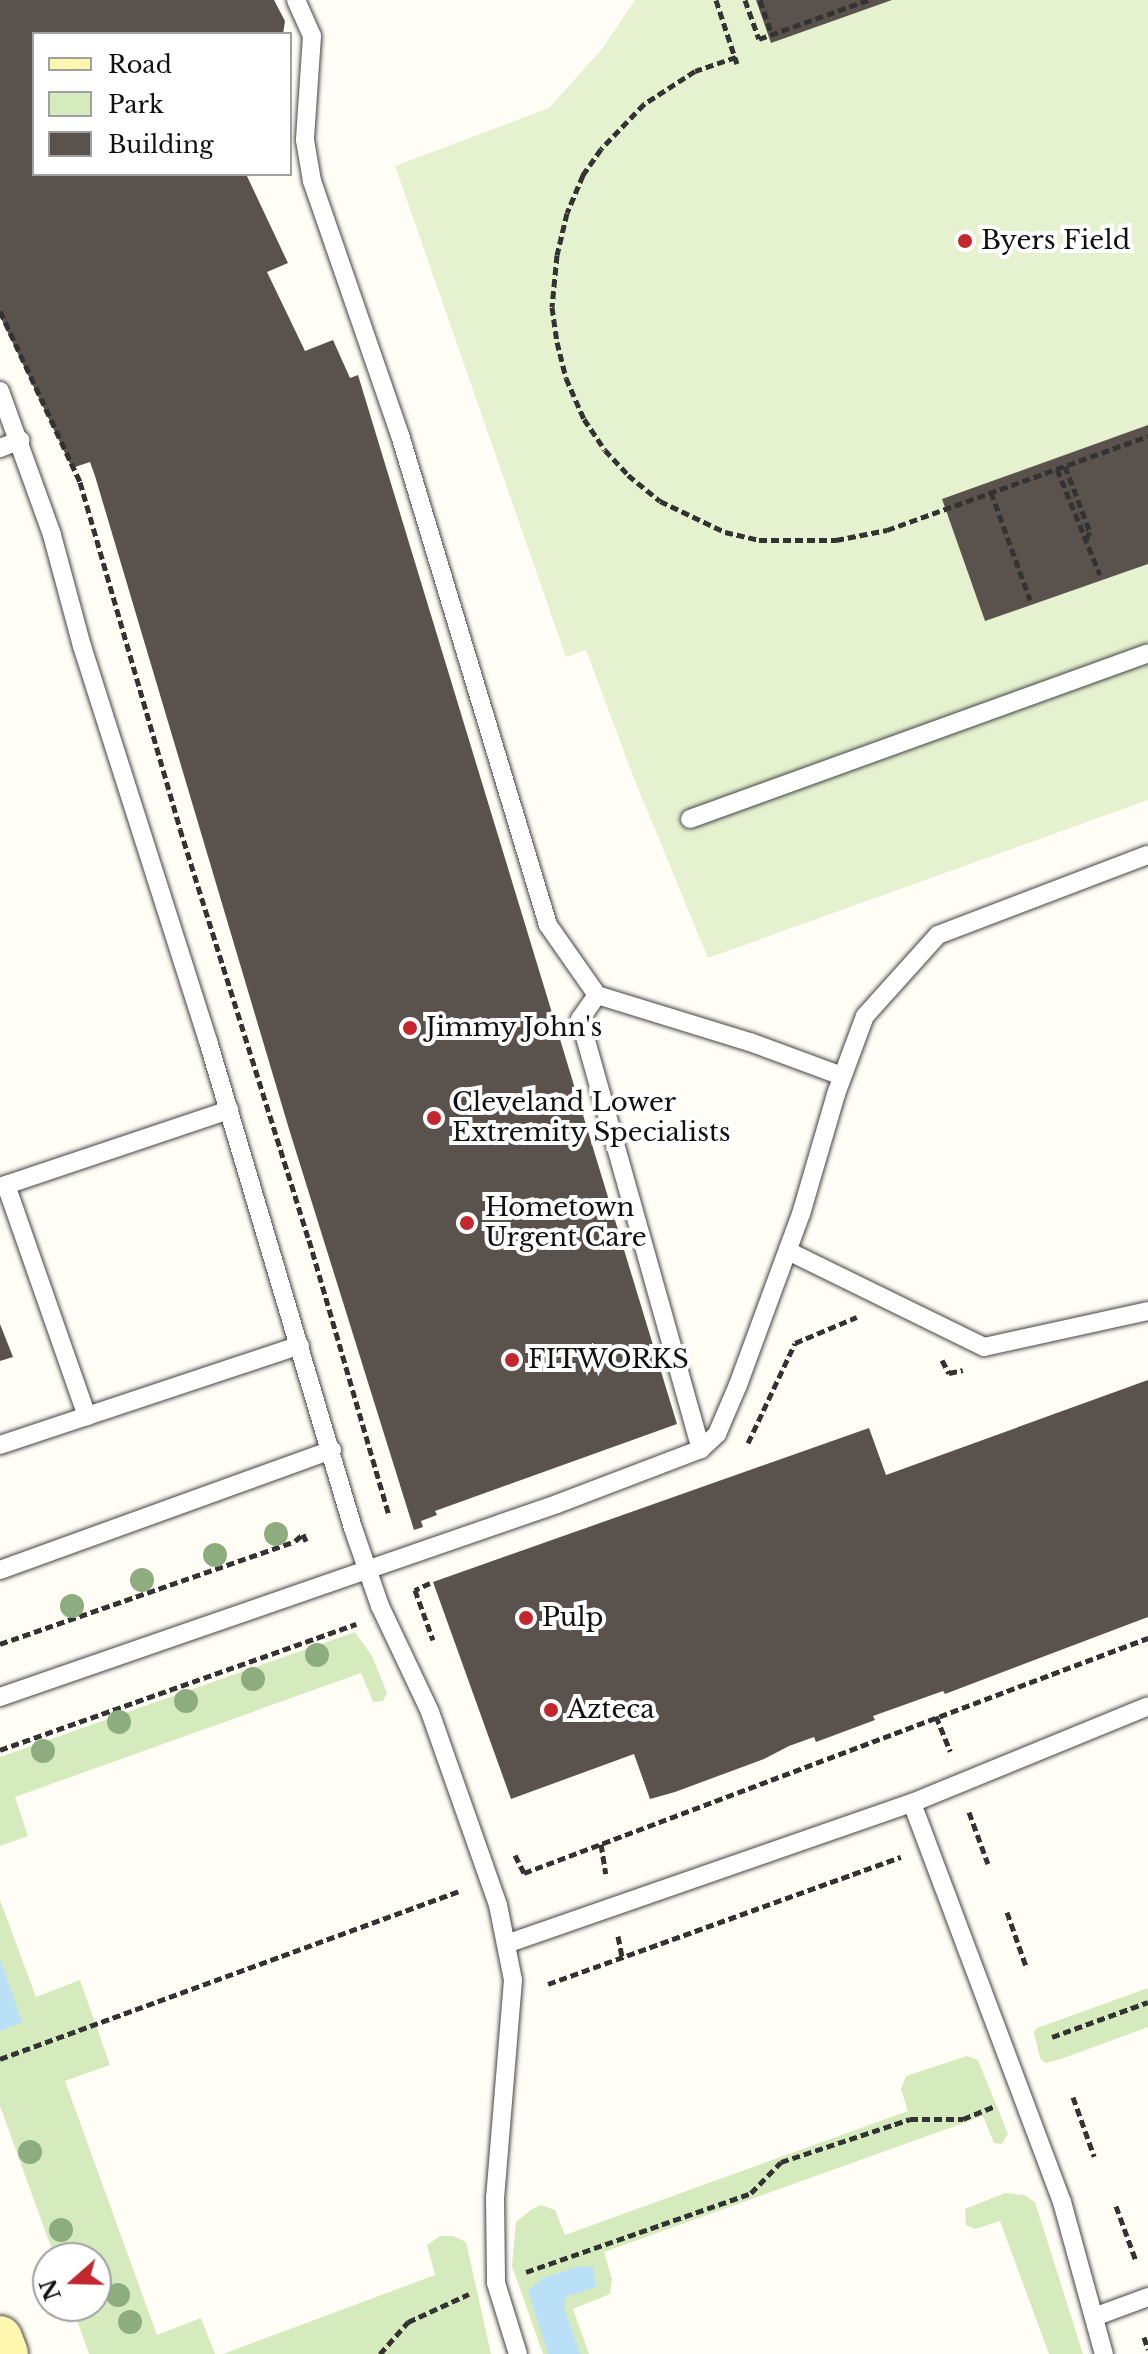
<!DOCTYPE html>
<html>
<head>
<meta charset="utf-8">
<style>
	body { margin:0 }
	#map { position:relative; width:1148px; height:2354px; overflow:hidden; background:#fffdf5; font-family:"Libre Baskerville",serif }
	div>[style] { position:absolute }
	[style*='--x'] { left:calc(var(--x)*1px); top:calc(var(--y)*1px); width:calc(var(--w)*1px); rotate:calc(var(--a)*1deg) }
	.green>* { inset:0; background:#d5ebbd }
	.pitch>* { inset:0; background:#e6f2cf }
	.water>* { inset:0; background:#b9e0f7 }
	.building>* { inset:0; background:#5a524d }
	.path>* { height:5px; margin-top:-2.5px; transform-origin:0; background:repeating-linear-gradient(90deg,#333 0 8px,transparent 0 12px) }
	.roads { filter:drop-shadow(0 0 2px #444) drop-shadow(0 0 2px #444) }
	.service>* { height:18px; margin:-9px; padding:0 9px; transform-origin:9px; border-radius:9px; background:#fff }
	.secondary>* { height:44px; margin:-22px; padding:0 22px; transform-origin:22px; border-radius:22px; background:#fff6b0 }
	.trees>* { width:24px; height:24px; margin:-12px; border-radius:50%; background:#8dad7f }
	.dots>* { width:22px; height:22px; translate:-50% -50%; box-sizing:border-box; border:4px solid #fff; border-radius:50% }
	span { translate:-50% -50%; white-space:nowrap; text-align:center; line-height:1.15; -webkit-text-stroke:8px #fff; paint-order:stroke }
	.poi-label { font-size:26px; color:#111 }
	.left { translate:0 -50%; text-align:left }
	.legend { position:absolute; left:32px; top:32px; width:260px; height:144px; box-sizing:border-box; background:#fff; border:2px solid #a0a0a0; margin:0; padding:10px 14px; list-style:none; font-size:24px; color:#111 }
	.legend li { display:flex; align-items:center; gap:16px; height:40px }
	.legend b { width:40px; border:2px solid #a0a0a0 }
	.north { position:absolute; left:32px; top:2242px; width:80px; height:80px; box-sizing:border-box; background:#fff; border:2px solid #a0a0a0; border-radius:50%; rotate:250deg; font-size:22px; font-weight:700; line-height:32px; text-align:center; color:#111 }
	.north::after { content:''; display:block; margin:auto; width:28px; height:36px; background:#c4262e; clip-path:polygon(50% 0,100% 100%,50% 72%,0 100%) }
</style>
</head>
<body>
<div id="map">
	<div class="green">
		<div style="clip-path:polygon(355px 1632px,372px 1656px,387px 1693px,383px 1701px,373px 1702px,361px 1673px,15px 1797px,28px 1836px,0 1846px,0 1757px)"></div>
		<div style="clip-path:polygon(0 1900px,36px 1997px,80px 1980px,110px 2065px,65px 2081px,157px 2335px,201px 2318px,215px 2354px,89px 2354px,72px 2306px,96px 2306px,96px 2258px,55px 2258px,0 2106px)"></div>
		<div style="clip-path:polygon(1148px 1988px,1148px 2027px,1061px 2059px,1045px 2063px,1040px 2058px,1034px 2032px,1037px 2028px)"></div>
		<div style="clip-path:polygon(967px 2056px,978px 2060px,1008px 2134px,1002px 2144px,994px 2143px,983px 2116px,604px 2252px,612px 2279px,610px 2294px,573px 2309px,589px 2354px,543px 2354px,512px 2266px,516px 2222px,532px 2209px,541px 2205px,555px 2210px,565px 2235px,908px 2111px,901px 2089px,906px 2076px)"></div>
		<div style="clip-path:polygon(1005px 2193px,1024px 2195px,1035px 2202px,1083px 2354px,1049px 2354px,1000px 2221px,975px 2229px,966px 2225px,965px 2209px)"></div>
		<div style="clip-path:polygon(440px 2236px,453px 2236px,466px 2242px,491px 2354px,223px 2354px,435px 2275px,427px 2245px)"></div>
	</div>
	<div class="pitch">
		<div style="clip-path:polygon(635px 0,1148px 0,1148px 800px,708px 958px,633px 776px,586px 650px,566px 657px,395px 166px,549px 108px,602px 49px)"></div>
	</div>
	<div class="water">
		<div style="clip-path:polygon(0 1959px,22px 2022px,0 2031px)"></div>
		<div style="clip-path:polygon(579px 2266px,593px 2267px,596px 2287px,565px 2297px,564px 2308px,580px 2354px,548px 2354px,528px 2291px,541px 2279px)"></div>
	</div>
	<div class="building">
		<div style="clip-path:polygon(0 0,274px 0,285px 21px,283px 34px,34px 34px,34px 174px,246px 174px,288px 263px,267px 272px,305px 351px,333px 340px,350px 378px,358px 375px,677px 1424px,435px 1511px,437px 1515px,421px 1521px,423px 1527px,414px 1530px,289px 1129px,95px 476px,90px 462px,72px 468px,0 316px)"></div>
		<div style="clip-path:polygon(756px 0,892px 0,771px 43px)"></div>
		<div style="clip-path:polygon(1148px 425px,1148px 564px,985px 621px,942px 499px)"></div>
		<div style="clip-path:polygon(0 1324px,13px 1357px,0 1361px)"></div>
		<div style="clip-path:polygon(1148px 1380px,1148px 1617px,945px 1694px,943px 1691px,873px 1716px,875px 1720px,816px 1742px,814px 1737px,789px 1746px,764px 1759px,675px 1792px,650px 1799px,634px 1754px,511px 1799px,433px 1582px,869px 1428px,886px 1475px)"></div>
	</div>
	<div class="path">
		<div style="--x:716;--y:0;--w:67;--a:71.8"></div>
		<div style="--x:745;--y:0;--w:41;--a:70.3"></div>
		<div style="--x:759;--y:39;--w:116;--a:-19.7"></div>
		<div style="--x:760;--y:0;--w:36;--a:71"></div>
		<div style="--x:736;--y:57;--w:43;--a:161.1"></div>
		<div style="--x:695;--y:71;--w:61;--a:147.1"></div>
		<div style="--x:644;--y:104;--w:62;--a:133.7"></div>
		<div style="--x:601;--y:149;--w:32;--a:125"></div>
		<div style="--x:583;--y:175;--w:41;--a:112.8"></div>
		<div style="--x:567;--y:213;--w:43;--a:103.4"></div>
		<div style="--x:557;--y:255;--w:52;--a:95.5"></div>
		<div style="--x:552;--y:307;--w:35;--a:82"></div>
		<div style="--x:557;--y:342;--w:37;--a:76"></div>
		<div style="--x:566;--y:378;--w:45;--a:66.3"></div>
		<div style="--x:584;--y:419;--w:37;--a:56"></div>
		<div style="--x:605;--y:450;--w:34;--a:47"></div>
		<div style="--x:628;--y:475;--w:41;--a:39.1"></div>
		<div style="--x:660;--y:501;--w:72;--a:25.5"></div>
		<div style="--x:725;--y:532;--w:35;--a:13"></div>
		<div style="--x:759;--y:540;--w:77;--a:0"></div>
		<div style="--x:836;--y:540;--w:52;--a:-11.1"></div>
		<div style="--x:887;--y:530;--w:277;--a:-19.8"></div>
		<div style="--x:0;--y:311;--w:189;--a:64.9"></div>
		<div style="--x:80;--y:482;--w:361;--a:73.9"></div>
		<div style="--x:180;--y:829;--w:431;--a:72.6"></div>
		<div style="--x:309;--y:1240;--w:287;--a:73.8"></div>
		<div style="--x:1065;--y:466;--w:71;--a:69.3"></div>
		<div style="--x:1090;--y:532;--w:8;--a:120"></div>
		<div style="--x:1057;--y:469;--w:114;--a:67.9"></div>
		<div style="--x:991;--y:492;--w:115;--a:70.1"></div>
		<div style="--x:942;--y:1360;--w:15;--a:62"></div>
		<div style="--x:949;--y:1373;--w:14;--a:-12"></div>
		<div style="--x:748;--y:1443;--w:110;--a:-64.8"></div>
		<div style="--x:795;--y:1343;--w:67;--a:-22.8"></div>
		<div style="--x:430;--y:1583;--w:17;--a:155"></div>
		<div style="--x:415;--y:1590;--w:53;--a:70.2"></div>
		<div style="--x:0;--y:1644;--w:312;--a:-19.2"></div>
		<div style="--x:295;--y:1541;--w:11;--a:-41"></div>
		<div style="--x:303;--y:1534;--w:8;--a:67"></div>
		<div style="--x:936;--y:1716;--w:38;--a:68"></div>
		<div style="--x:0;--y:1750;--w:378;--a:-19.5"></div>
		<div style="--x:969;--y:1812;--w:55;--a:69.9"></div>
		<div style="--x:601;--y:1844;--w:30;--a:81"></div>
		<div style="--x:515;--y:1855;--w:20;--a:63"></div>
		<div style="--x:524;--y:1873;--w:667;--a:-20.64"></div>
		<div style="--x:1007;--y:1912;--w:60;--a:70.7"></div>
		<div style="--x:618;--y:1936;--w:21;--a:79"></div>
		<div style="--x:548;--y:1984;--w:375;--a:-19.8"></div>
		<div style="--x:1052;--y:2037;--w:102;--a:-20"></div>
		<div style="--x:0;--y:2059;--w:488;--a:-20.1"></div>
		<div style="--x:1073;--y:2097;--w:63;--a:70.4"></div>
		<div style="--x:1116;--y:2206;--w:59;--a:70"></div>
		<div style="--x:526;--y:2272;--w:238;--a:-19.3"></div>
		<div style="--x:751;--y:2193;--w:43;--a:-45.9"></div>
		<div style="--x:781;--y:2162;--w:136;--a:-18.4"></div>
		<div style="--x:910;--y:2119;--w:53;--a:0"></div>
		<div style="--x:963;--y:2119;--w:35;--a:-22"></div>
		<div style="--x:1144;--y:2337;--w:13;--a:72"></div>
		<div style="--x:380;--y:2354;--w:43;--a:-48.8"></div>
		<div style="--x:408;--y:2322;--w:67;--a:-24.7"></div>
	</div>
	<div class="roads">
		<div class="service">
			<div style="--x:296;--y:0;--w:39;--a:66"></div>
			<div style="--x:312;--y:36;--w:104;--a:93.9"></div>
			<div style="--x:305;--y:140;--w:42;--a:80.3"></div>
			<div style="--x:312;--y:181;--w:269;--a:70.9"></div>
			<div style="--x:400;--y:435;--w:512;--a:73.19"></div>
			<div style="--x:548;--y:925;--w:85;--a:55"></div>
			<div style="--x:597;--y:995;--w:160;--a:17.1"></div>
			<div style="--x:750;--y:1042;--w:98;--a:20.3"></div>
			<div style="--x:0;--y:391;--w:153;--a:70.1"></div>
			<div style="--x:52;--y:535;--w:115;--a:74.9"></div>
			<div style="--x:82;--y:646;--w:415;--a:72.3"></div>
			<div style="--x:208;--y:1041;--w:508;--a:73.42"></div>
			<div style="--x:353;--y:1528;--w:83;--a:70.9"></div>
			<div style="--x:380;--y:1606;--w:117;--a:64.7"></div>
			<div style="--x:430;--y:1712;--w:205;--a:70.6"></div>
			<div style="--x:498;--y:1905;--w:76;--a:78.7"></div>
			<div style="--x:513;--y:1980;--w:218;--a:94.7"></div>
			<div style="--x:495;--y:2197;--w:86;--a:89.3"></div>
			<div style="--x:496;--y:2283;--w:74;--a:72.8"></div>
			<div style="--x:0;--y:448;--w:22;--a:-21"></div>
			<div style="--x:690;--y:819;--w:487;--a:-19.9"></div>
			<div style="--x:597;--y:995;--w:29;--a:125"></div>
			<div style="--x:580;--y:1019;--w:447;--a:74.3"></div>
			<div style="--x:6;--y:1185;--w:245;--a:70.7"></div>
			<div style="--x:0;--y:1187;--w:242;--a:-18.6"></div>
			<div style="--x:788;--y:1251;--w:218;--a:26.1"></div>
			<div style="--x:984;--y:1347;--w:168;--a:-12.4"></div>
			<div style="--x:0;--y:1445;--w:316;--a:-18.4"></div>
			<div style="--x:0;--y:1570;--w:353;--a:-19.9"></div>
			<div style="--x:0;--y:1697;--w:589;--a:-19.11"></div>
			<div style="--x:557;--y:1504;--w:154;--a:-20.9"></div>
			<div style="--x:701;--y:1449;--w:22;--a:-43"></div>
			<div style="--x:717;--y:1434;--w:53;--a:-66.8"></div>
			<div style="--x:738;--y:1385;--w:182;--a:-69.8"></div>
			<div style="--x:801;--y:1214;--w:125;--a:-73.7"></div>
			<div style="--x:836;--y:1094;--w:83;--a:-69.6"></div>
			<div style="--x:865;--y:1016;--w:109;--a:-48"></div>
			<div style="--x:938;--y:935;--w:225;--a:-20.9"></div>
			<div style="--x:912;--y:1803;--w:255;--a:-22.3"></div>
			<div style="--x:506;--y:1944;--w:430;--a:-19.2"></div>
			<div style="--x:912;--y:1803;--w:426;--a:69.4"></div>
			<div style="--x:1062;--y:2202;--w:158;--a:74.6"></div>
			<div style="--x:1094;--y:2317;--w:58;--a:-20.3"></div>
		</div>
		<div class="secondary">
			<div style="--x:0;--y:2338;--w:17;--a:69"></div>
		</div>
	</div>
	<div class="trees">
		<div style="left:276px;top:1534px"></div>
		<div style="left:215px;top:1555px"></div>
		<div style="left:142px;top:1580px"></div>
		<div style="left:72px;top:1606px"></div>
		<div style="left:317px;top:1655px"></div>
		<div style="left:253px;top:1679px"></div>
		<div style="left:186px;top:1701px"></div>
		<div style="left:119px;top:1722px"></div>
		<div style="left:43px;top:1751px"></div>
		<div style="left:30px;top:2152px"></div>
		<div style="left:61px;top:2230px"></div>
		<div style="left:118px;top:2295px"></div>
		<div style="left:130px;top:2322px"></div>
	</div>
	<div class="dots">
		<div style="left:965px;top:241px;background:#c4262e"></div>
		<div style="left:410px;top:1028px;background:#c4262e"></div>
		<div style="left:434px;top:1118px;background:#c4262e"></div>
		<div style="left:467px;top:1223px;background:#c4262e"></div>
		<div style="left:512px;top:1360px;background:#c4262e"></div>
		<div style="left:526px;top:1618px;background:#c4262e"></div>
		<div style="left:551px;top:1710px;background:#c4262e"></div>
	</div>
	<div class="poi-label">
		<span class="left" style="left:981px;top:241px">Byers Field</span>
		<span class="left" style="left:426px;top:1028px">Jimmy John's</span>
		<span class="left" style="left:452px;top:1118px">Cleveland Lower<br>Extremity Specialists</span>
		<span class="left" style="left:485px;top:1223px">Hometown<br>Urgent Care</span>
		<span class="left" style="left:528px;top:1360px">FITWORKS</span>
		<span class="left" style="left:542px;top:1618px">Pulp</span>
		<span class="left" style="left:567px;top:1710px">Azteca</span>
	</div>
	<ul class="legend">
	<li><b style="height:10px;background:#fff6b0"></b>Road</li>
	<li><b style="height:22px;background:#d5ebbd"></b>Park</li>
	<li><b style="height:22px;background:#5a524d"></b>Building</li>
	</ul>
	<div class="north">N</div>
</div>
</body>
</html>
